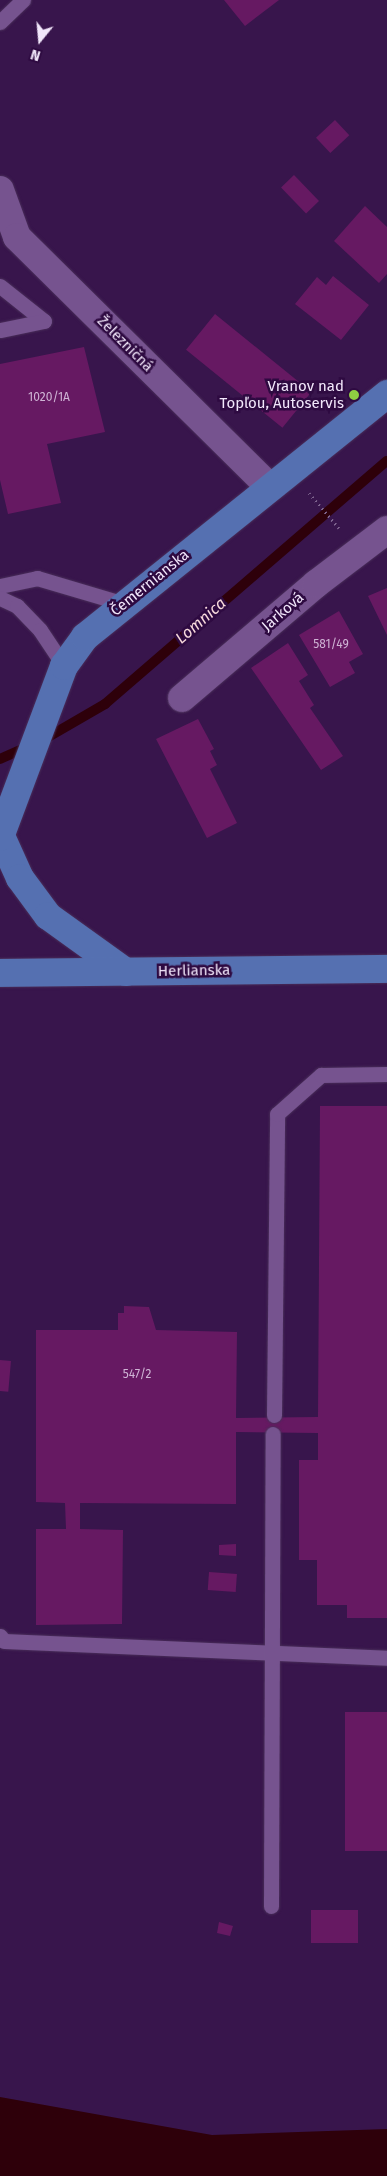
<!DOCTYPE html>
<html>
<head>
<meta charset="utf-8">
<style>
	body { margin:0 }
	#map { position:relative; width:387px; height:2176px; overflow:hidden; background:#38154c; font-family:"Fira Sans",sans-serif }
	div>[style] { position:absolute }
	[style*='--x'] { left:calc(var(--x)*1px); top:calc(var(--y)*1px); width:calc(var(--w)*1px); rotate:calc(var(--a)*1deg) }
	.water>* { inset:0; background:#2e000a }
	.stream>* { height:10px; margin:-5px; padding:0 5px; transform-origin:5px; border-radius:5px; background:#2e000a }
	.building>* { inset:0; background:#661962; transform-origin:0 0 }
	.path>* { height:3px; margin-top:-1.5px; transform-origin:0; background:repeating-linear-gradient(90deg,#7e648e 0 1px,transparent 0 5px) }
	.roads { filter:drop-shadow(0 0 1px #492e59) drop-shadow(0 0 1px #492e59) }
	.service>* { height:15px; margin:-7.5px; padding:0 7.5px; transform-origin:7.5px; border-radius:7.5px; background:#76538f }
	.minor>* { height:28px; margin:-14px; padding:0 14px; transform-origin:14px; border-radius:14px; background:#76538f }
	.tertiary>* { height:28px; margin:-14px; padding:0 14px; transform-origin:14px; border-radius:14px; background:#76538f }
	.primary>* { height:28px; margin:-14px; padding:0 14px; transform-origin:14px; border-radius:14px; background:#5570b1 }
	.dots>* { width:14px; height:14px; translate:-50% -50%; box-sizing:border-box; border:2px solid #2e0a41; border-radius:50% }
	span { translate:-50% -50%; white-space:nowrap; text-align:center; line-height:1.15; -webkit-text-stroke:5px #2e0a41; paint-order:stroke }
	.number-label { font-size:12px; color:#cfb4d5 }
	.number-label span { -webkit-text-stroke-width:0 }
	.street-label { font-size:15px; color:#f2e7fb }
	.poi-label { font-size:15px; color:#f2e7fb }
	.right { translate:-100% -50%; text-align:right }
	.water-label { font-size:16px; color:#f7d9dc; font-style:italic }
	.north { position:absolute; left:15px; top:15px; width:50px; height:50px; -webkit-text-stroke:4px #2e0a41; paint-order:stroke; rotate:197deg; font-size:14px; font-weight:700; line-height:20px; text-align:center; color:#f2e7fb }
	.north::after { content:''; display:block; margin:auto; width:18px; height:22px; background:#f2e7fb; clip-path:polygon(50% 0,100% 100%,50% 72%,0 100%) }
</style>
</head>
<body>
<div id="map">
	<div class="water">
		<div style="clip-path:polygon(0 2097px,212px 2135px,387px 2129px,387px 2176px,0 2176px)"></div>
	</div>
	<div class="stream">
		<div style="--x:43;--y:740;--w:72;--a:-30.1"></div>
		<div style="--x:105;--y:704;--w:372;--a:-40.8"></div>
		<div style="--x:0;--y:759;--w:32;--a:-24"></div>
	</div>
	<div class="building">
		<div style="clip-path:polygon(224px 0,279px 0,245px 26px)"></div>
		<div style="left:335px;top:120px;width:21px;height:26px;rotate:47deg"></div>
		<div style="left:294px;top:175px;width:36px;height:18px;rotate:46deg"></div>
		<div style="clip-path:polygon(365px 206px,387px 227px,387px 274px,379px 283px,334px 241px)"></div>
		<div style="clip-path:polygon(333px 276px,369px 305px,341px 340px,295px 304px,317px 277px,326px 285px)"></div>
		<div style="left:215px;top:314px;width:124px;height:46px;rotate:39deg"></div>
		<div style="clip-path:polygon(84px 347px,105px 432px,47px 444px,61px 503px,8px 514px,0 480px,0 364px)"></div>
		<div style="clip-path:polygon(387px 588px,387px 635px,368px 596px)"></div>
		<div style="clip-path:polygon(339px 611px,363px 654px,349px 662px,355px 673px,330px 687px,299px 635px)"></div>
		<div style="clip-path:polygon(288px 643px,308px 675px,299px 681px,314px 705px,310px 708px,343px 756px,321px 770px,251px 668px)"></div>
		<div style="clip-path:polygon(198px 719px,214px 749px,210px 751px,217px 765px,210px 769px,237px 823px,207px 838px,156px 739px)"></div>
		<div style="clip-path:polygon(320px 1106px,387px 1106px,387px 1618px,347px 1618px,347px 1605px,317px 1605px,317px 1560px,299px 1560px,299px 1460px,318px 1460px,318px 1433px,236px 1432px,236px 1504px,80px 1503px,80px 1529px,123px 1530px,122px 1624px,36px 1625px,36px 1529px,66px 1529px,65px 1503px,36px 1502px,36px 1330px,118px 1330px,118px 1313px,124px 1313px,124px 1306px,149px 1307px,156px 1330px,237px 1332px,236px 1418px,318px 1417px)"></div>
		<div style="left:0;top:1360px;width:11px;height:31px;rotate:5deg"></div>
		<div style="clip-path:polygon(236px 1544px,236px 1556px,219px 1555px,219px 1545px)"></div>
		<div style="left:209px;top:1572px;width:28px;height:18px;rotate:4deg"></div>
		<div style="left:345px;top:1712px;width:42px;height:139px"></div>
		<div style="left:358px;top:1910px;width:33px;height:47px;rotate:90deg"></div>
		<div style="clip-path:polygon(219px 1922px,233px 1926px,230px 1936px,217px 1933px)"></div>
	</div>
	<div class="path">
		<div style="--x:309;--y:493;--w:46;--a:49.4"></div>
	</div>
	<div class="roads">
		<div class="service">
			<div style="--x:0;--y:22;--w:32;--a:-44"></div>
			<div style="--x:0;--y:286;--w:56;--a:38.5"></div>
			<div style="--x:44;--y:321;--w:45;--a:168.4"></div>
			<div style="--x:0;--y:586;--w:38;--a:-12"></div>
			<div style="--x:37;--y:578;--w:92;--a:16.5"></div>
			<div style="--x:0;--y:598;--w:19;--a:25"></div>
			<div style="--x:17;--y:606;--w:33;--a:46"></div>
			<div style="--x:40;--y:630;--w:43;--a:56.3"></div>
			<div style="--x:274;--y:1415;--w:301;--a:-89.4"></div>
			<div style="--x:277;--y:1114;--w:59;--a:-41.6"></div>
			<div style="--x:321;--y:1075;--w:66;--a:-0.9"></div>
			<div style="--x:0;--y:1636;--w:6;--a:51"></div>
			<div style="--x:4;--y:1641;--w:383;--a:2.5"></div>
			<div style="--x:271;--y:1906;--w:472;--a:-89.8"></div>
		</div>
		<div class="minor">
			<div style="--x:182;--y:698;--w:176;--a:-40.4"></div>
			<div style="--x:316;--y:584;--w:89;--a:-37.3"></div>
		</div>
		<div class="tertiary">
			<div style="--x:0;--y:190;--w:50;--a:70.1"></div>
			<div style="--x:17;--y:237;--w:354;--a:44.7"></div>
		</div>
		<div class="primary">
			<div style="--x:1;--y:836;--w:46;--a:65.7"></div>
			<div style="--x:20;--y:878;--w:47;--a:53.6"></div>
			<div style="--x:48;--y:916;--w:96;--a:35.7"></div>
			<div style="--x:0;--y:837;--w:183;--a:-69.5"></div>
			<div style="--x:64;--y:666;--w:36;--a:-54"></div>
			<div style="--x:85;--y:637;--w:388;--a:-38.8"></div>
			<div style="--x:0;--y:973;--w:387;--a:-0.6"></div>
		</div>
	</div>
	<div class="dots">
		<div style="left:354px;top:395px;background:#8fcd42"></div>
	</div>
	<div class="number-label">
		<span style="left:49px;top:398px">1020/1A</span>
		<span style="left:331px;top:645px">581/49</span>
		<span style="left:137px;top:1375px">547/2</span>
	</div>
	<div class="street-label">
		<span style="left:125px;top:344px;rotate:45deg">Železničná</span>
		<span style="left:150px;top:583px;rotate:-39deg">Čemernianska</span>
		<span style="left:283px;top:612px;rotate:-41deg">Jarková</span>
		<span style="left:194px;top:971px;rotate:-1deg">Herlianska</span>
	</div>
	<div class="poi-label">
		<span class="right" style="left:344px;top:395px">Vranov nad<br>Topľou, Autoservis</span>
	</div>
	<div class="water-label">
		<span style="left:201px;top:621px;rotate:-41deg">Lomnica</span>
	</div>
	<div class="north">N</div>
</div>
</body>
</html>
